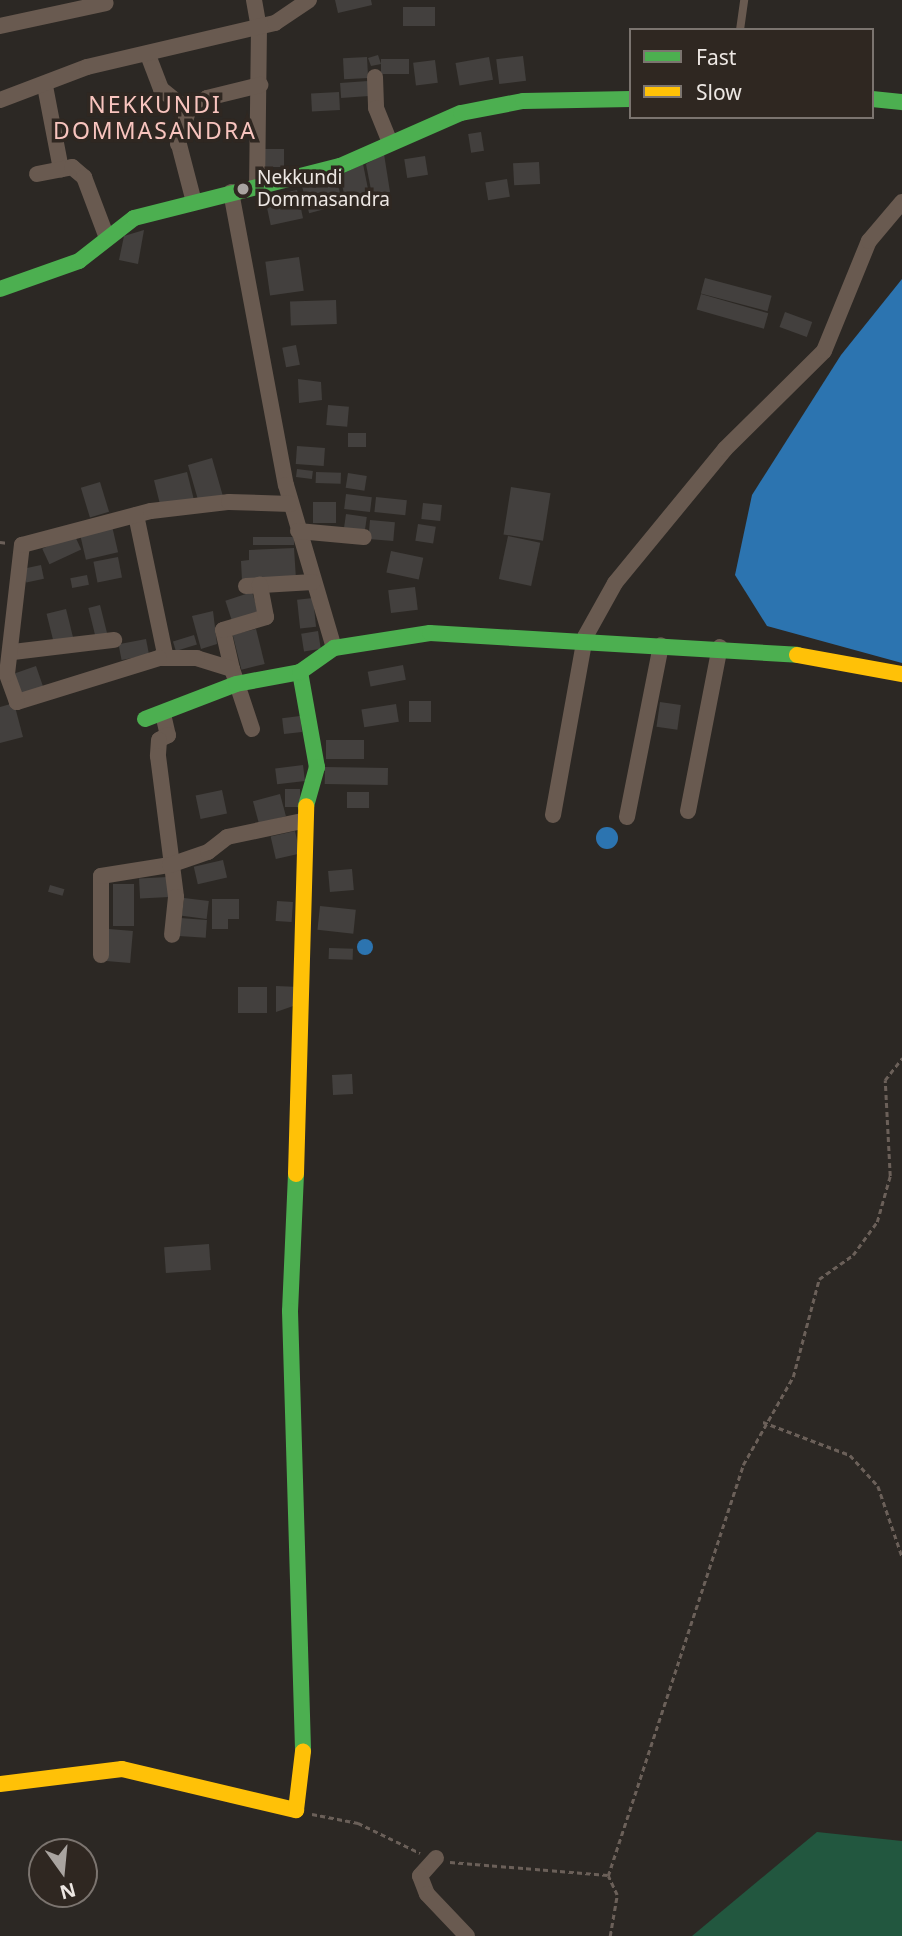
<!DOCTYPE html>
<html>
<head>
<meta charset="utf-8">
<style>
	body { margin:0 }
	#map { position:relative; width:902px; height:1936px; overflow:hidden; background:#2c2824; font-family:"Noto Sans",sans-serif }
	div>[style] { position:absolute }
	[style*='--x'] { left:calc(var(--x)*1px); top:calc(var(--y)*1px); width:calc(var(--w)*1px); rotate:calc(var(--a)*1deg) }
	.green>* { inset:0; background:#22573f }
	.water>* { inset:0; background:#2c74b0 }
	.round { border-radius:50% }
	.building>* { inset:0; background:#43403e; transform-origin:0 0 }
	.path>* { height:2.5px; margin-top:-1.25px; transform-origin:0; background:repeating-linear-gradient(90deg,#6b6059 0 5px,transparent 0 8.5px) }
	.lane>* { height:8px; margin:-4px; padding:0 4px; transform-origin:4px; border-radius:4px; background:#695a50 }
	.street>* { height:16px; margin:-8px; padding:0 8px; transform-origin:8px; border-radius:8px; background:#695a50 }
	.fast>* { height:16px; margin:-8px; padding:0 8px; transform-origin:8px; border-radius:8px; background:#4caf50 }
	.slow>* { height:16px; margin:-8px; padding:0 8px; transform-origin:8px; border-radius:8px; background:#ffc107 }
	.dots>* { width:19px; height:19px; translate:-50% -50%; box-sizing:border-box; border:4px solid #2f2721; border-radius:50% }
	span { translate:-50% -50%; white-space:nowrap; text-align:center; line-height:1.15; -webkit-text-stroke:7px #2f2721; paint-order:stroke }
	.poi-label { font-size:19px; color:#ede7e3 }
	.left { translate:0 -50%; text-align:left }
	.quarter-label { font-size:23px; color:#f8c4be; letter-spacing:2px }
	.legend { position:absolute; left:629px; top:28px; width:245px; height:91px; box-sizing:border-box; background:#2f2721; border:2px solid #7b746f; margin:0; padding:9px 12px; list-style:none; font-size:21px; color:#ede7e3 }
	.legend li { display:flex; align-items:center; gap:14px; height:35px }
	.legend b { width:35px; border:2px solid #7b746f }
	.north { position:absolute; left:28px; top:1838px; width:70px; height:70px; box-sizing:border-box; background:#2f2721; border:2px solid #7b746f; border-radius:50%; rotate:165deg; font-size:19px; font-weight:700; line-height:28px; text-align:center; color:#ede7e3 }
	.north::after { content:''; display:block; margin:auto; width:24px; height:32px; background:#a9a4a0; clip-path:polygon(50% 0,100% 100%,50% 72%,0 100%) }
</style>
</head>
<body>
<div id="map">
	<div class="green">
		<div style="clip-path:polygon(817px 1832px,902px 1841px,902px 1936px,692px 1936px)"></div>
	</div>
	<div class="water">
		<div style="clip-path:polygon(902px 279px,902px 663px,767px 626px,735px 575px,752px 495px,841px 355px)"></div>
		<div class="round" style="left:596px;top:827px;width:22px;height:22px"></div>
		<div class="round" style="left:357px;top:939px;width:16px;height:16px"></div>
	</div>
	<div class="building">
		<div style="clip-path:polygon(335px 0,371px 0,372px 5px,338px 13px)"></div>
		<div style="left:403px;top:7px;width:32px;height:19px"></div>
		<div style="clip-path:polygon(378px 55px,381px 64px,371px 66px,368px 58px)"></div>
		<div style="left:523px;top:56px;width:25px;height:27px;rotate:83deg"></div>
		<div style="left:367px;top:57px;width:21px;height:24px;rotate:87deg"></div>
		<div style="left:489px;top:57px;width:23px;height:34px;rotate:80deg"></div>
		<div style="left:381px;top:59px;width:28px;height:15px"></div>
		<div style="left:435px;top:60px;width:23px;height:22px;rotate:83deg"></div>
		<div style="left:368px;top:81px;width:15px;height:28px;rotate:86deg"></div>
		<div style="left:339px;top:92px;width:18px;height:28px;rotate:87deg"></div>
		<div style="left:481px;top:132px;width:19px;height:13px;rotate:81deg"></div>
		<div style="left:264px;top:149px;width:20px;height:18px"></div>
		<div style="clip-path:polygon(384px 154px,390px 192px,372px 195px,366px 164px)"></div>
		<div style="left:425px;top:156px;width:19px;height:21px;rotate:81deg"></div>
		<div style="left:539px;top:162px;width:22px;height:26px;rotate:87deg"></div>
		<div style="clip-path:polygon(363px 164px,370px 199px,346px 203px,340px 175px)"></div>
		<div style="left:336px;top:178px;width:27px;height:35px;rotate:75deg"></div>
		<div style="left:507px;top:179px;width:18px;height:22px;rotate:81deg"></div>
		<div style="left:297px;top:190px;width:29px;height:33px;rotate:78deg"></div>
		<div style="clip-path:polygon(144px 230px,138px 264px,119px 260px,124px 236px)"></div>
		<div style="left:299px;top:257px;width:34px;height:34px;rotate:82deg"></div>
		<div style="left:705px;top:278px;width:69px;height:16px;rotate:15deg"></div>
		<div style="left:701px;top:294px;width:70px;height:16px;rotate:16deg"></div>
		<div style="left:336px;top:300px;width:24px;height:46px;rotate:88deg"></div>
		<div style="left:785px;top:312px;width:29px;height:16px;rotate:20deg"></div>
		<div style="left:296px;top:345px;width:20px;height:14px;rotate:79deg"></div>
		<div style="clip-path:polygon(298px 379px,321px 382px,322px 400px,299px 403px)"></div>
		<div style="left:328px;top:405px;width:21px;height:20px;rotate:5deg"></div>
		<div style="left:348px;top:433px;width:18px;height:14px"></div>
		<div style="left:297px;top:446px;width:28px;height:18px;rotate:4deg"></div>
		<div style="left:212px;top:458px;width:40px;height:25px;rotate:74deg"></div>
		<div style="left:297px;top:469px;width:16px;height:8px;rotate:7deg"></div>
		<div style="left:187px;top:472px;width:30px;height:34px;rotate:76deg"></div>
		<div style="left:316px;top:472px;width:25px;height:11px;rotate:2deg"></div>
		<div style="left:348px;top:473px;width:19px;height:15px;rotate:9deg"></div>
		<div style="left:100px;top:482px;width:31px;height:20px;rotate:73deg"></div>
		<div style="left:511px;top:487px;width:40px;height:48px;rotate:9deg"></div>
		<div style="left:346px;top:494px;width:26px;height:15px;rotate:7deg"></div>
		<div style="left:376px;top:497px;width:31px;height:15px;rotate:6deg"></div>
		<div style="left:313px;top:502px;width:23px;height:21px"></div>
		<div style="left:423px;top:503px;width:19px;height:16px;rotate:6deg"></div>
		<div style="left:346px;top:514px;width:21px;height:16px;rotate:8deg"></div>
		<div style="left:370px;top:520px;width:25px;height:19px;rotate:5deg"></div>
		<div style="left:418px;top:524px;width:18px;height:17px;rotate:9deg"></div>
		<div style="left:112px;top:526px;width:27px;height:33px;rotate:77deg"></div>
		<div style="left:74px;top:534px;width:17px;height:35px;rotate:65deg"></div>
		<div style="left:508px;top:536px;width:33px;height:44px;rotate:12deg"></div>
		<div style="left:294px;top:537px;width:8px;height:41px;rotate:90deg"></div>
		<div style="clip-path:polygon(294px 548px,296px 579px,242px 581px,241px 561px,249px 560px,249px 550px)"></div>
		<div style="left:391px;top:551px;width:33px;height:22px;rotate:12deg"></div>
		<div style="left:118px;top:557px;width:21px;height:25px;rotate:79deg"></div>
		<div style="left:41px;top:565px;width:14px;height:18px;rotate:78deg"></div>
		<div style="left:87px;top:575px;width:10px;height:17px;rotate:79deg"></div>
		<div style="left:415px;top:587px;width:23px;height:27px;rotate:83deg"></div>
		<div style="left:252px;top:592px;width:23px;height:28px;rotate:72deg"></div>
		<div style="left:313px;top:598px;width:29px;height:16px;rotate:84deg"></div>
		<div style="left:100px;top:605px;width:32px;height:12px;rotate:76deg"></div>
		<div style="left:66px;top:609px;width:29px;height:20px;rotate:76deg"></div>
		<div style="clip-path:polygon(213px 611px,217px 644px,201px 649px,192px 616px)"></div>
		<div style="left:256px;top:629px;width:36px;height:24px;rotate:76deg"></div>
		<div style="left:318px;top:631px;width:18px;height:17px;rotate:81deg"></div>
		<div style="left:194px;top:635px;width:10px;height:22px;rotate:73deg"></div>
		<div style="left:146px;top:639px;width:16px;height:28px;rotate:79deg"></div>
		<div style="left:403px;top:665px;width:15px;height:36px;rotate:79deg"></div>
		<div style="left:36px;top:666px;width:24px;height:25px;rotate:71deg"></div>
		<div style="left:409px;top:701px;width:22px;height:21px"></div>
		<div style="left:660px;top:702px;width:21px;height:25px;rotate:8deg"></div>
		<div style="clip-path:polygon(14px 703px,23px 737px,0 743px,0 707px)"></div>
		<div style="left:396px;top:704px;width:18px;height:35px;rotate:81deg"></div>
		<div style="left:300px;top:716px;width:16px;height:18px;rotate:83deg"></div>
		<div style="left:364px;top:740px;width:19px;height:38px;rotate:90deg"></div>
		<div style="left:303px;top:765px;width:16px;height:28px;rotate:83deg"></div>
		<div style="left:325px;top:767px;width:63px;height:17px;rotate:1deg"></div>
		<div style="left:285px;top:789px;width:15px;height:18px"></div>
		<div style="left:222px;top:790px;width:24px;height:27px;rotate:78deg"></div>
		<div style="left:347px;top:792px;width:22px;height:16px"></div>
		<div style="left:280px;top:794px;width:23px;height:28px;rotate:75deg"></div>
		<div style="left:295px;top:831px;width:23px;height:25px;rotate:77deg"></div>
		<div style="left:223px;top:860px;width:18px;height:30px;rotate:77deg"></div>
		<div style="left:352px;top:869px;width:21px;height:24px;rotate:85deg"></div>
		<div style="left:168px;top:877px;width:20px;height:29px;rotate:87deg"></div>
		<div style="left:113px;top:884px;width:21px;height:42px"></div>
		<div style="left:50px;top:885px;width:15px;height:7px;rotate:16deg"></div>
		<div style="left:184px;top:898px;width:25px;height:18px;rotate:7deg"></div>
		<div style="clip-path:polygon(212px 899px,239px 899px,239px 919px,228px 919px,228px 929px,212px 929px)"></div>
		<div style="left:277px;top:901px;width:16px;height:20px;rotate:4deg"></div>
		<div style="left:320px;top:906px;width:36px;height:24px;rotate:6deg"></div>
		<div style="left:180px;top:918px;width:27px;height:18px;rotate:4deg"></div>
		<div style="left:109px;top:929px;width:24px;height:32px;rotate:5deg"></div>
		<div style="left:329px;top:948px;width:24px;height:11px;rotate:2deg"></div>
		<div style="clip-path:polygon(276px 986px,299px 987px,299px 1004px,276px 1012px)"></div>
		<div style="left:238px;top:987px;width:29px;height:26px"></div>
		<div style="left:352px;top:1074px;width:20px;height:20px;rotate:87deg"></div>
		<div style="left:209px;top:1244px;width:26px;height:45px;rotate:86deg"></div>
	</div>
	<div class="path">
		<div style="--x:0;--y:542;--w:8;--a:7"></div>
		<div style="--x:763;--y:1422;--w:93;--a:20.8"></div>
		<div style="--x:850;--y:1455;--w:42;--a:47.9"></div>
		<div style="--x:878;--y:1486;--w:74;--a:71.1"></div>
		<div style="--x:312;--y:1814;--w:47;--a:11.1"></div>
		<div style="--x:358;--y:1823;--w:69;--a:25.8"></div>
		<div style="--x:450;--y:1862;--w:158;--a:4.7"></div>
		<div style="--x:610;--y:1936;--w:42;--a:-80.3"></div>
		<div style="--x:617;--y:1895;--w:21;--a:-115"></div>
		<div style="--x:608;--y:1876;--w:433;--a:-71.8"></div>
		<div style="--x:743;--y:1465;--w:101;--a:-60.4"></div>
		<div style="--x:793;--y:1377;--w:101;--a:-75.1"></div>
		<div style="--x:819;--y:1279;--w:42;--a:-35.2"></div>
		<div style="--x:853;--y:1255;--w:41;--a:-54"></div>
		<div style="--x:877;--y:1222;--w:48;--a:-74.2"></div>
		<div style="--x:890;--y:1176;--w:96;--a:-93"></div>
		<div style="--x:885;--y:1080;--w:28;--a:-52"></div>
	</div>
	<div class="lane">
		<div style="--x:740;--y:30;--w:30;--a:-82"></div>
	</div>
	<div class="street">
		<div style="--x:254;--y:0;--w:27;--a:80"></div>
		<div style="--x:259;--y:27;--w:160;--a:90.7"></div>
		<div style="--x:0;--y:26;--w:108;--a:-12.2"></div>
		<div style="--x:148;--y:55;--w:36;--a:69"></div>
		<div style="--x:161;--y:89;--w:35;--a:39"></div>
		<div style="--x:375;--y:77;--w:31;--a:88"></div>
		<div style="--x:376;--y:108;--w:37;--a:68"></div>
		<div style="--x:45;--y:86;--w:85;--a:79.1"></div>
		<div style="--x:0;--y:100;--w:93;--a:-20.8"></div>
		<div style="--x:87;--y:67;--w:193;--a:-13.2"></div>
		<div style="--x:275;--y:23;--w:41;--a:-34.1"></div>
		<div style="--x:176;--y:133;--w:71;--a:75.4"></div>
		<div style="--x:178;--y:144;--w:34;--a:-73"></div>
		<div style="--x:188;--y:111;--w:23;--a:-34"></div>
		<div style="--x:207;--y:98;--w:55;--a:-13.8"></div>
		<div style="--x:37;--y:174;--w:36;--a:-11"></div>
		<div style="--x:72;--y:167;--w:16;--a:40"></div>
		<div style="--x:84;--y:177;--w:65;--a:69.3"></div>
		<div style="--x:231;--y:192;--w:298;--a:79.4"></div>
		<div style="--x:286;--y:485;--w:170;--a:73.6"></div>
		<div style="--x:136;--y:515;--w:146;--a:78.2"></div>
		<div style="--x:298;--y:531;--w:66;--a:5.2"></div>
		<div style="--x:246;--y:586;--w:67;--a:-3.4"></div>
		<div style="--x:13;--y:652;--w:102;--a:-6.8"></div>
		<div style="--x:232;--y:669;--w:40;--a:-103"></div>
		<div style="--x:223;--y:630;--w:45;--a:-16.8"></div>
		<div style="--x:266;--y:617;--w:33;--a:-101"></div>
		<div style="--x:163;--y:714;--w:22;--a:77"></div>
		<div style="--x:168;--y:735;--w:10;--a:151"></div>
		<div style="--x:159;--y:740;--w:16;--a:94"></div>
		<div style="--x:158;--y:756;--w:142;--a:82.7"></div>
		<div style="--x:176;--y:897;--w:38;--a:96"></div>
		<div style="--x:252;--y:729;--w:63;--a:-108.4"></div>
		<div style="--x:232;--y:669;--w:37;--a:-163"></div>
		<div style="--x:197;--y:658;--w:38;--a:180"></div>
		<div style="--x:159;--y:658;--w:149;--a:162.8"></div>
		<div style="--x:17;--y:702;--w:30;--a:-110"></div>
		<div style="--x:7;--y:674;--w:130;--a:-83.4"></div>
		<div style="--x:22;--y:545;--w:133;--a:-14.8"></div>
		<div style="--x:151;--y:511;--w:79;--a:-6.6"></div>
		<div style="--x:229;--y:502;--w:62;--a:1.8"></div>
		<div style="--x:688;--y:811;--w:167;--a:-79"></div>
		<div style="--x:553;--y:815;--w:181;--a:-79.8"></div>
		<div style="--x:585;--y:637;--w:62;--a:-60.9"></div>
		<div style="--x:615;--y:583;--w:173;--a:-50.6"></div>
		<div style="--x:725;--y:449;--w:139;--a:-44.7"></div>
		<div style="--x:824;--y:351;--w:119;--a:-67.8"></div>
		<div style="--x:869;--y:241;--w:51;--a:-49.8"></div>
		<div style="--x:627;--y:817;--w:175;--a:-78.8"></div>
		<div style="--x:101;--y:955;--w:79;--a:-90"></div>
		<div style="--x:101;--y:876;--w:70;--a:-9.1"></div>
		<div style="--x:170;--y:865;--w:40;--a:-18.9"></div>
		<div style="--x:208;--y:852;--w:24;--a:-38"></div>
		<div style="--x:227;--y:837;--w:77;--a:-12"></div>
		<div style="--x:436;--y:1858;--w:24;--a:132"></div>
		<div style="--x:420;--y:1876;--w:19;--a:69"></div>
		<div style="--x:427;--y:1894;--w:58;--a:46.4"></div>
	</div>
	<div class="fast">
		<div style="--x:872;--y:99;--w:30;--a:6"></div>
		<div style="--x:0;--y:289;--w:84;--a:-19.5"></div>
		<div style="--x:79;--y:261;--w:70;--a:-38"></div>
		<div style="--x:134;--y:218;--w:212;--a:-14.2"></div>
		<div style="--x:340;--y:166;--w:132;--a:-23.7"></div>
		<div style="--x:461;--y:113;--w:63;--a:-11"></div>
		<div style="--x:523;--y:101;--w:108;--a:-1.1"></div>
		<div style="--x:300;--y:672;--w:97;--a:79.9"></div>
		<div style="--x:317;--y:767;--w:41;--a:105.8"></div>
		<div style="--x:145;--y:719;--w:97;--a:-21"></div>
		<div style="--x:236;--y:684;--w:65;--a:-10.6"></div>
		<div style="--x:300;--y:672;--w:42;--a:-35.2"></div>
		<div style="--x:334;--y:648;--w:97;--a:-8.9"></div>
		<div style="--x:430;--y:633;--w:368;--a:3.4"></div>
		<div style="--x:296;--y:1174;--w:137;--a:92.5"></div>
		<div style="--x:290;--y:1311;--w:440;--a:88.3"></div>
	</div>
	<div class="slow">
		<div style="--x:797;--y:655;--w:107;--a:10.3"></div>
		<div style="--x:296;--y:1174;--w:368;--a:-88.4"></div>
		<div style="--x:0;--y:1784;--w:123;--a:-7"></div>
		<div style="--x:122;--y:1769;--w:179;--a:13.3"></div>
		<div style="--x:296;--y:1810;--w:59;--a:-83.2"></div>
	</div>
	<div class="dots">
		<div style="left:243px;top:189px;background:#a9a4a0"></div>
	</div>
	<div class="poi-label">
		<span class="left" style="left:257px;top:189px">Nekkundi<br>Dommasandra</span>
	</div>
	<div class="quarter-label">
		<span style="left:155px;top:117px">NEKKUNDI<br>DOMMASANDRA</span>
	</div>
	<ul class="legend">
	<li><b style="height:9px;background:#4caf50"></b>Fast</li>
	<li><b style="height:9px;background:#ffc107"></b>Slow</li>
	</ul>
	<div class="north">N</div>
</div>
</body>
</html>
